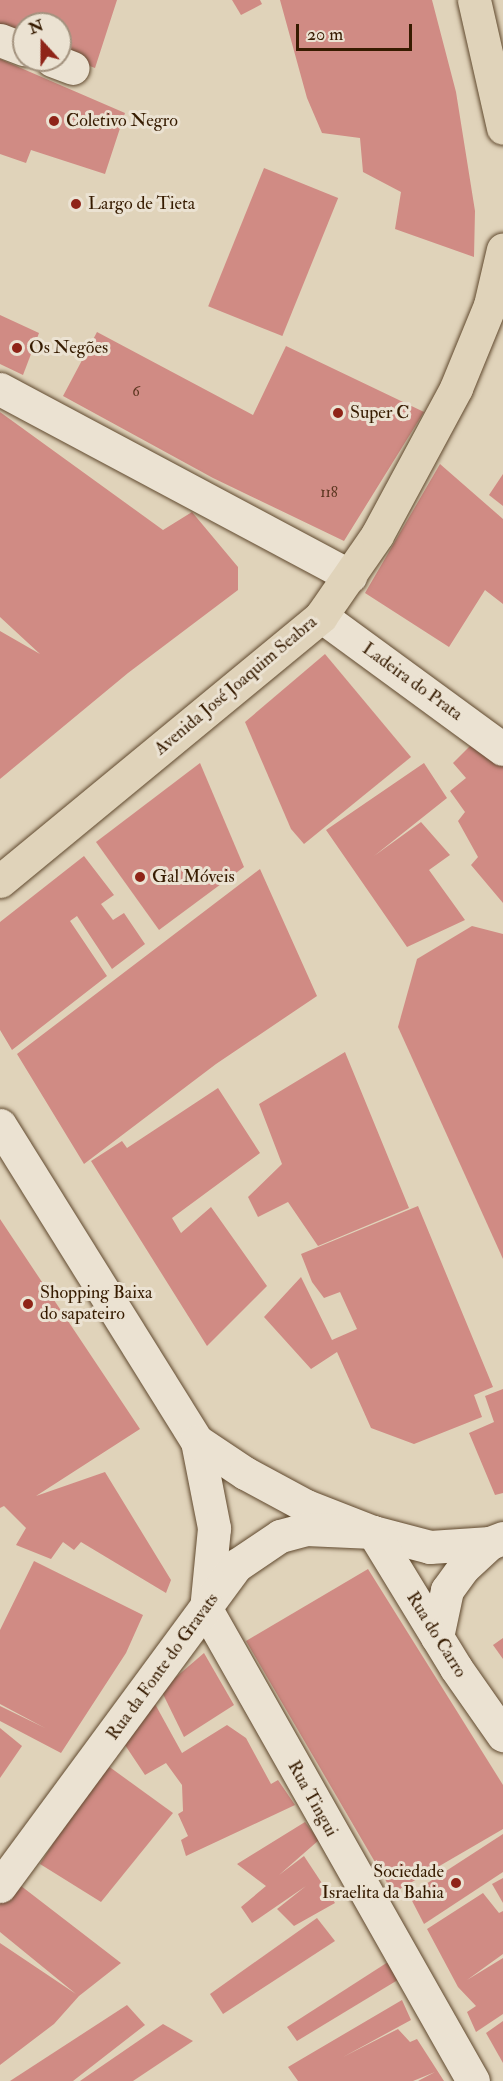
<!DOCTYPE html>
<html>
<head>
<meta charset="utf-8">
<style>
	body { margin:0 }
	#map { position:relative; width:503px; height:2081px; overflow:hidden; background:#e0d3ba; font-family:"IM FELL Double Pica",serif }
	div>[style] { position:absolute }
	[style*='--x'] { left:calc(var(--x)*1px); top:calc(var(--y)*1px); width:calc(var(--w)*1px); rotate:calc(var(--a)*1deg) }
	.building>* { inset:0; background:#d08b84; transform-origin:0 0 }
	.roads { filter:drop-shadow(0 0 2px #60492e) drop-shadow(0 0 2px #60492e) }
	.minor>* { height:33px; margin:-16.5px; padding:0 16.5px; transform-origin:16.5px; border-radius:16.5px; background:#ebe2d2 }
	.major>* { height:33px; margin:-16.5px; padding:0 16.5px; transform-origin:16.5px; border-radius:16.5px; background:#e0d3ba }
	.dots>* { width:16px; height:16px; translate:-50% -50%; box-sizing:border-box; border:3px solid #ebe2d2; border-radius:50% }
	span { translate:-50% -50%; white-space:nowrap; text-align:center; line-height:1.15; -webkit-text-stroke:6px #ebe2d2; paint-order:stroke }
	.number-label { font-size:15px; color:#5c3721 }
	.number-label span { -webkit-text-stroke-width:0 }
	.poi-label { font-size:18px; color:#361b00 }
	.left { translate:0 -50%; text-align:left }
	.right { translate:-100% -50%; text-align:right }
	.street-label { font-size:18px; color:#361b00 }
	.north { position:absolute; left:12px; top:12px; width:60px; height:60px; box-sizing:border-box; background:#ebe2d2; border:2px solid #a3927e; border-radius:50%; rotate:339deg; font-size:16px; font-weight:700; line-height:24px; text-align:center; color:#361b00 }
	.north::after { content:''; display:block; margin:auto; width:21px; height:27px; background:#8f2418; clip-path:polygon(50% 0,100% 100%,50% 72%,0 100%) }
	.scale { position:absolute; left:296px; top:24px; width:116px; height:27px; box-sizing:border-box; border:3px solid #361b00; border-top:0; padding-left:8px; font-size:18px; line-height:21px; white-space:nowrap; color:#361b00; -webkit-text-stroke:4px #ebe2d2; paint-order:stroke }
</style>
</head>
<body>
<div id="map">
	<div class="building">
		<div style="clip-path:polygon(0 0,117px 0,95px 68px,60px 55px,60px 24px,24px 24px,24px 40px,0 30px)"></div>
		<div style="clip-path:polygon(232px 0,260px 0,262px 4px,241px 15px)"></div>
		<div style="clip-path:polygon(280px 0,432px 0,456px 92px,475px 211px,474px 257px,395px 229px,401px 192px,363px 172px,360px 138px,322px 133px,307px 98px)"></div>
		<div style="clip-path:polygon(0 59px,125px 113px,105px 174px,31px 150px,26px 163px,0 154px)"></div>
		<div style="left:264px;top:168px;width:80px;height:149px;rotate:22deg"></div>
		<div style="clip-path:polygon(0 315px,39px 333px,23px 375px,0 364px)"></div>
		<div style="clip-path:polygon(97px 332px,253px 415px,286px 346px,424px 412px,344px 541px,213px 478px,63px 396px)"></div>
		<div style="clip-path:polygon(0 412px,163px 530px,192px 512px,238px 567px,238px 590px,128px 673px,0 779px,0 631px,40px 654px,0 617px)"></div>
		<div style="clip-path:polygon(440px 464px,503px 519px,503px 604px,485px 590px,449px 647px,365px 593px)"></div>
		<div style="clip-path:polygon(503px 474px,503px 506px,489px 495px)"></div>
		<div style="clip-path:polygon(325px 654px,411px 757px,304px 844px,291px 829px,245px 722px)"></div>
		<div style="clip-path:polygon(479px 737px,503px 754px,503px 903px,471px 865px,478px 857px,458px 821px,465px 812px,450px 791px,466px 778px,453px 763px)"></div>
		<div style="clip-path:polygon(200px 763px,244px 867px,159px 930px,96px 842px)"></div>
		<div style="clip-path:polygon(424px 763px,447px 798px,374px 856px,421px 822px,450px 855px,429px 870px,465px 920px,407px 947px,326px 830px)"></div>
		<div style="clip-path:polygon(84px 856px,114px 895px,101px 904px,113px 920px,124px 913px,145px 944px,112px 969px,77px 916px,70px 921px,107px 976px,12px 1050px,0 1030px,0 922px)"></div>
		<div style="clip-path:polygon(260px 869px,317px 996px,216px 1064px,84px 1164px,17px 1054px)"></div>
		<div style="clip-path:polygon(472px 926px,503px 934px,503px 1259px,398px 1027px,417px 959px)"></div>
		<div style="clip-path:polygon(345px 1052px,409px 1208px,318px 1246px,288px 1202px,258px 1217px,248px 1197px,282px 1164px,259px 1104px)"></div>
		<div style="clip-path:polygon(218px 1088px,260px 1153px,172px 1218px,181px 1233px,211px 1207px,267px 1286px,207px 1346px,91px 1161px,122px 1141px,127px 1148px)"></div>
		<div style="clip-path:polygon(418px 1206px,493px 1387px,474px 1395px,482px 1417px,414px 1444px,371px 1428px,337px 1352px,311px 1369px,264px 1317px,301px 1277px,332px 1340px,357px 1329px,340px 1292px,324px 1298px,312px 1282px,301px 1254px)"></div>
		<div style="clip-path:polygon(0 1219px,140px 1429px,36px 1496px,105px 1472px,171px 1580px,166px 1593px,81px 1542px,74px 1550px,63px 1542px,51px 1559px,16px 1545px,26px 1528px,4px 1506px,0 1508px)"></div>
		<div style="clip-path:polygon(503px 1389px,503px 1493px,495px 1495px,469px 1433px,494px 1422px,485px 1396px)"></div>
		<div style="clip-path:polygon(34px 1561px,143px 1615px,126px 1653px,61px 1753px,0 1721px,0 1706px,45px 1728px,0 1704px,0 1630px)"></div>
		<div style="clip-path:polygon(368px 1569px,503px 1785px,503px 1829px,393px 1893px,246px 1641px)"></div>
		<div style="clip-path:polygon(503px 1638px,503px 1659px,493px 1645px)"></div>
		<div style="clip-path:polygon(204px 1653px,234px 1705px,184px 1737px,161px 1690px)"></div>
		<div style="clip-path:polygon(155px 1704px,182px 1753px,227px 1725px,246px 1738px,271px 1784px,278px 1780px,295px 1805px,186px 1856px,181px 1840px,188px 1836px,178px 1814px,183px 1811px,182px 1785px,166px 1763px,145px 1775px,119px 1736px)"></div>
		<div style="clip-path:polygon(0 1728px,22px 1746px,0 1778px)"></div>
		<div style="clip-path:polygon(104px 1763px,173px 1813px,101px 1902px,40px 1864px)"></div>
		<div style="clip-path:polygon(305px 1822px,319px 1840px,279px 1875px,304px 1856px,335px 1903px,294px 1926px,277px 1909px,306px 1886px,252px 1923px,241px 1907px,266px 1886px,237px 1864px)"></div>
		<div style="clip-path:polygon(503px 1834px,503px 1872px,424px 1924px,409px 1895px)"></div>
		<div style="clip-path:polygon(503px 1878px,503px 1903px,492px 1884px)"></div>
		<div style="clip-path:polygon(12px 1879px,121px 1963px,79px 1996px,54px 2024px,0 2065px,0 1943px,76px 1994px,0 1932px,0 1894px)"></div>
		<div style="clip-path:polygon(483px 1893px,499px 1913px,503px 1911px,503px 1954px,467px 1980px,503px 1958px,503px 2014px,476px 2032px,467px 2012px,476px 2006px,458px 1987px,427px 1929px)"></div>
		<div style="clip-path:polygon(317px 1918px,335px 1941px,223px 2014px,210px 1994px)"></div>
		<div style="clip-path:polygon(388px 1962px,401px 1978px,297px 2041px,287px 2027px)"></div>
		<div style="clip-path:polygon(402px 2000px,411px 2020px,343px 2057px,398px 2029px,410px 2042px,417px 2039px,444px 2081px,418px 2081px,435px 2072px,413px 2081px,298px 2081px,288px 2067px)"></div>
		<div style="clip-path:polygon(127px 2005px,145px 2025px,73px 2081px,10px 2081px)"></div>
		<div style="clip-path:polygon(503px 2021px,503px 2063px,486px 2033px)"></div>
		<div style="clip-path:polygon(163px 2024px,193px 2041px,133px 2081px,80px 2081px)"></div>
	</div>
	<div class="roads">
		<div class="minor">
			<div style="--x:0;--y:40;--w:26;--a:21"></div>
			<div style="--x:52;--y:60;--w:22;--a:21"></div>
			<div style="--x:0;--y:389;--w:397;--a:28.1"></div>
			<div style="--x:321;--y:616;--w:225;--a:36.2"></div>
			<div style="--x:0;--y:1125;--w:372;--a:58.1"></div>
			<div style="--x:197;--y:1441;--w:89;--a:78.9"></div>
			<div style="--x:214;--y:1528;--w:81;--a:95.6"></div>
			<div style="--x:206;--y:1609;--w:542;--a:60.5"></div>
			<div style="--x:197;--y:1441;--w:58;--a:33.7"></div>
			<div style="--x:245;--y:1473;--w:69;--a:28.4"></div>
			<div style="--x:306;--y:1506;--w:72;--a:21.2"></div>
			<div style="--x:373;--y:1532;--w:59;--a:14.7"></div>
			<div style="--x:430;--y:1547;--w:60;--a:-3.8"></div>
			<div style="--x:490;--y:1543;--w:14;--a:-21"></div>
			<div style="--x:373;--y:1532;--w:159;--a:58.6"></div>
			<div style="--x:456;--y:1668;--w:82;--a:55"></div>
			<div style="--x:437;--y:1637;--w:48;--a:-78"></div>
			<div style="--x:447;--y:1590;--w:26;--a:-54"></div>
			<div style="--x:462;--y:1569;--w:38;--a:-43"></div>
			<div style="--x:0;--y:1886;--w:399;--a:-53.6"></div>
			<div style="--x:237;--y:1565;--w:52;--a:-34"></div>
			<div style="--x:280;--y:1536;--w:27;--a:-15"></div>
			<div style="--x:306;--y:1529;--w:67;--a:2.6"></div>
		</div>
		<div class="major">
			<div style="--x:474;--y:0;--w:131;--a:77.2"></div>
			<div style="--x:0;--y:881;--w:416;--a:-39.5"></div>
			<div style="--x:321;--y:616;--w:98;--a:-55.3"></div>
			<div style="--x:377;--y:535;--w:167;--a:-61.7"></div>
			<div style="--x:456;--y:388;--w:90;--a:-67.7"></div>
			<div style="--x:490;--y:305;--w:57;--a:-76.9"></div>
		</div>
	</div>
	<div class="dots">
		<div style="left:54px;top:121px;background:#8f2418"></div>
		<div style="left:76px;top:204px;background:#8f2418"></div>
		<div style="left:17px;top:348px;background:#8f2418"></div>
		<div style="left:338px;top:413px;background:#8f2418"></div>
		<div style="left:140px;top:877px;background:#8f2418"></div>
		<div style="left:28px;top:1304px;background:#8f2418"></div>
		<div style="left:456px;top:1883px;background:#8f2418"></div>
	</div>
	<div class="number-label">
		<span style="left:136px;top:392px">6</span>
		<span style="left:329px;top:493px">118</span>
	</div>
	<div class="poi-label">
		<span class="left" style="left:66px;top:121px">Coletivo Negro</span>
		<span class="left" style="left:88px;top:204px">Largo de Tieta</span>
		<span class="left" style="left:29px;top:348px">Os Negões</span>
		<span class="left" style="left:350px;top:413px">Super C</span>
		<span class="left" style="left:152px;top:877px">Gal Móveis</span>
		<span class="left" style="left:40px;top:1304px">Shopping Baixa<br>do sapateiro</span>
		<span class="right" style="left:444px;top:1883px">Sociedade<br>Israelita da Bahia</span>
	</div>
	<div class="street-label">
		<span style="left:412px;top:682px;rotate:36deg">Ladeira do Prata</span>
		<span style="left:236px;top:686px;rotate:-40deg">Avenida José Joaquim Seabra</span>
		<span style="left:436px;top:1635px;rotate:58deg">Rua do Carro</span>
		<span style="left:163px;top:1667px;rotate:-54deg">Rua da Fonte do Gravats</span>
		<span style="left:312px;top:1799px;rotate:61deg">Rua Tingui</span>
	</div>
	<div class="north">N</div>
	<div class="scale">20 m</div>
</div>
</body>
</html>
